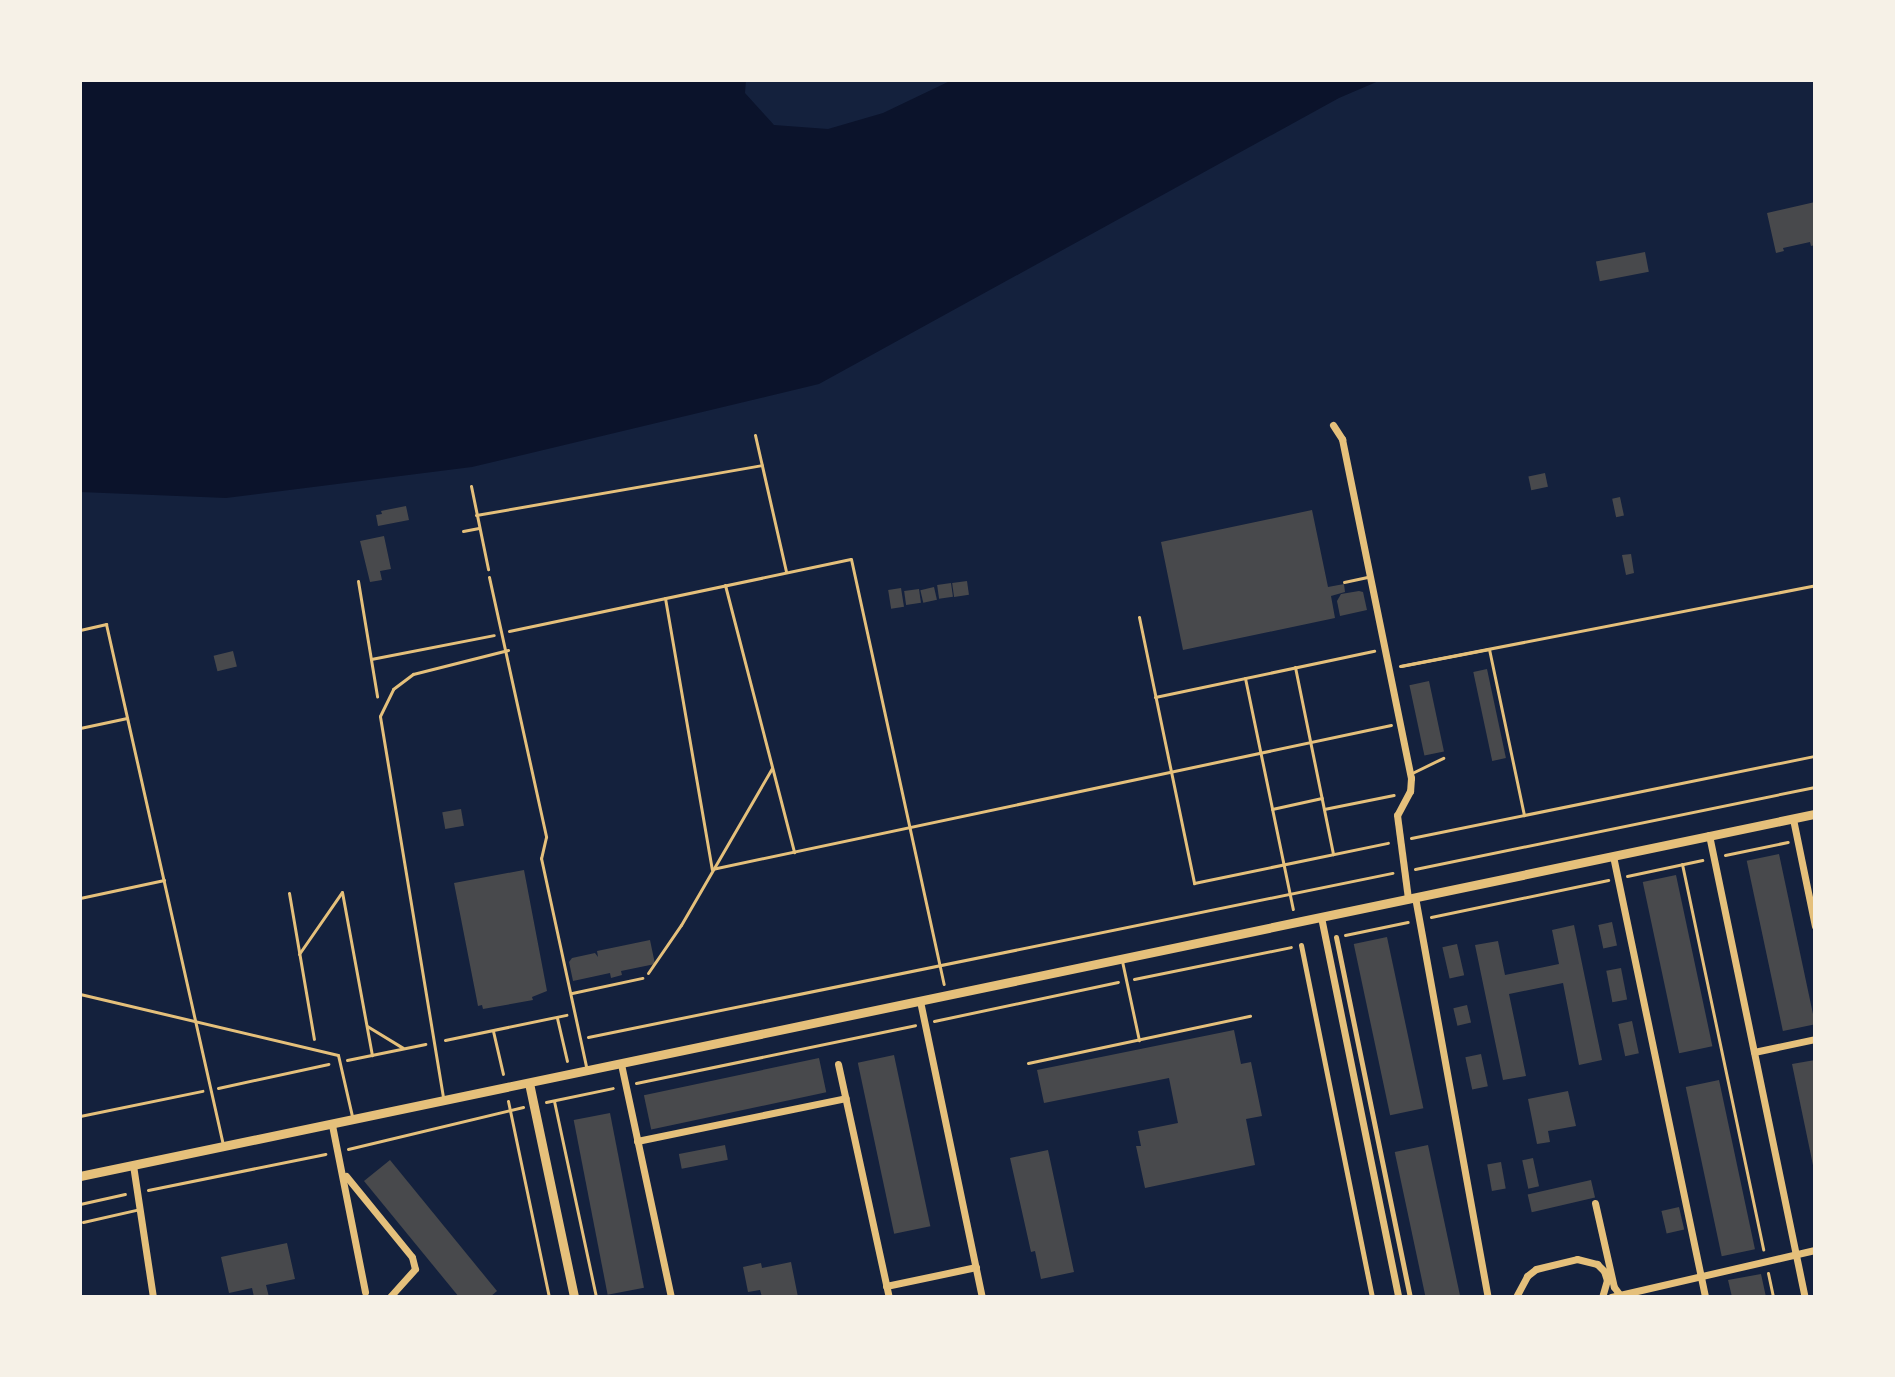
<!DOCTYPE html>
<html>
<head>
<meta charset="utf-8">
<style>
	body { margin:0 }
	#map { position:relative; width:1895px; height:1377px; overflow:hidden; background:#14213d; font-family:Rubik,sans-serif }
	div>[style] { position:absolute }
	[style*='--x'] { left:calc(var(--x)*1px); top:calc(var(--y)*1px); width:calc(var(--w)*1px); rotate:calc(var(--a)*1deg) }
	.water>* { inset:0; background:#0b132b }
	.building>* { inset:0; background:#48494c; transform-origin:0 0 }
	.path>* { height:3px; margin:-1.5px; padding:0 1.5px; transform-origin:1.5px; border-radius:1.5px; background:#e5c07b }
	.service>* { height:3px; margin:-1.5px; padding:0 1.5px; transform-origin:1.5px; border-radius:1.5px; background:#e5c07b }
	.pedestrian>* { height:5px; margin:-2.5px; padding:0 2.5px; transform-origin:2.5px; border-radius:2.5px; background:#e5c07b }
	.minor>* { height:7px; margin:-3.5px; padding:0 3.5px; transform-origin:3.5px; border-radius:3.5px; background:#e5c07b }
	.tertiary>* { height:9px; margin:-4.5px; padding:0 4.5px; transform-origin:4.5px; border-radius:4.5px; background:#e5c07b }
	span { translate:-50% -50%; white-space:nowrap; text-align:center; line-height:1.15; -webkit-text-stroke:7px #f6f1e7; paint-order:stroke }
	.frame { position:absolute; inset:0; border:82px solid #f6f1e7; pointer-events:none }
</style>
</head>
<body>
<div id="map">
	<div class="water">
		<div style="clip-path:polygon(80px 80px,746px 80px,745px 93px,774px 125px,828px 129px,883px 113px,952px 80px,1381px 80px,1339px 98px,819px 384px,472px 467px,226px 498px,80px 492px)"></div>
	</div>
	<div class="building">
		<div style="clip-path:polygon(1815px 202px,1815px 245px,1811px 246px,1810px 242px,1783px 248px,1784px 251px,1776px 253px,1767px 213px)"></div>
		<div style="left:1645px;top:252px;width:20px;height:50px;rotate:79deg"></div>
		<div style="left:1545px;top:473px;width:14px;height:17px;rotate:78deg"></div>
		<div style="left:1620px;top:497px;width:19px;height:8px;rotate:78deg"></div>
		<div style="clip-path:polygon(406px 506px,409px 520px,378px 526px,376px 515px,382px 514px,381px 511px)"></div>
		<div style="clip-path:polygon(1312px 510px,1328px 587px,1344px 584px,1345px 592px,1331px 596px,1335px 618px,1183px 650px,1161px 542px)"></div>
		<div style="clip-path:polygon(384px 536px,391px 569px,380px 571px,382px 580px,370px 582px,360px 541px)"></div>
		<div style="clip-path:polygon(1631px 554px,1634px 573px,1626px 575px,1622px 555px)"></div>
		<div style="left:967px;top:581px;width:14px;height:15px;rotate:82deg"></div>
		<div style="left:951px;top:583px;width:14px;height:14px;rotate:82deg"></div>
		<div style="left:934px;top:587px;width:13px;height:14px;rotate:77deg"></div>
		<div style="left:901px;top:588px;width:19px;height:13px;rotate:81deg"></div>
		<div style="left:919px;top:589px;width:14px;height:15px;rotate:82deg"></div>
		<div style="clip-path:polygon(1359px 591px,1363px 592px,1367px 610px,1340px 616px,1337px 601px,1341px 594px)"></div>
		<div style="left:233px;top:651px;width:16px;height:20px;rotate:76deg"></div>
		<div style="left:1487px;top:669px;width:91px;height:14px;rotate:78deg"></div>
		<div style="left:1429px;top:681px;width:72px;height:20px;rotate:78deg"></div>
		<div style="left:461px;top:809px;width:17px;height:19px;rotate:80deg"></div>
		<div style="left:1779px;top:854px;width:174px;height:33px;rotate:78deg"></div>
		<div style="clip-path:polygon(524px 870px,547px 991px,532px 997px,533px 1000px,483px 1009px,482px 1005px,478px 1006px,454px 883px)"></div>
		<div style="left:1676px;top:875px;width:175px;height:34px;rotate:78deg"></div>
		<div style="left:1612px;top:922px;width:24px;height:14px;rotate:78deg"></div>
		<div style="clip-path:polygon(1574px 925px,1602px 1060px,1579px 1065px,1563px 983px,1509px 994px,1526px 1076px,1503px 1080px,1475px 945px,1498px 941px,1505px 975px,1559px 964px,1552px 930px)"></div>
		<div style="left:1387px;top:937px;width:175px;height:34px;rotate:78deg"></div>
		<div style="clip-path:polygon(650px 940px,655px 964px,621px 971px,622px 975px,611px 978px,610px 973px,573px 981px,569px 962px,572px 958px,595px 953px,598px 957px,597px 951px)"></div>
		<div style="left:1457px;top:944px;width:32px;height:15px;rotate:77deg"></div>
		<div style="left:1621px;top:968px;width:32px;height:15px;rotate:79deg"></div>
		<div style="left:1467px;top:1005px;width:18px;height:14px;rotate:77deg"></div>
		<div style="left:1632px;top:1021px;width:33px;height:14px;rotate:78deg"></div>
		<div style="clip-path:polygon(1234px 1030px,1241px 1064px,1251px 1062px,1262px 1116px,1246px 1119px,1255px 1165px,1145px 1188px,1136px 1146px,1141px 1146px,1138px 1131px,1178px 1123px,1169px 1078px,1044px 1103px,1037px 1070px)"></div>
		<div style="left:1481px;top:1054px;width:33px;height:16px;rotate:78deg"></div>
		<div style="left:894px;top:1055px;width:175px;height:37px;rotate:78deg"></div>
		<div style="left:819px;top:1058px;width:35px;height:179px;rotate:78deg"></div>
		<div style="clip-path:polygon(1815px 1060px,1815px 1169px,1814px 1170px,1792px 1064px)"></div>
		<div style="left:1719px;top:1080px;width:173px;height:34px;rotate:78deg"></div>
		<div style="clip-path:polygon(1568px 1091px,1576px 1126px,1548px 1131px,1550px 1142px,1537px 1144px,1528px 1099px)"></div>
		<div style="left:610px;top:1113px;width:178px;height:37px;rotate:79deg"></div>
		<div style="left:725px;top:1145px;width:15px;height:47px;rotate:79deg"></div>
		<div style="left:1428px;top:1145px;width:155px;height:34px;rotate:78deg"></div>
		<div style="clip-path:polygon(1048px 1150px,1074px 1272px,1041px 1279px,1035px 1251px,1031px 1252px,1010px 1158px)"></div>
		<div style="left:1533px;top:1158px;width:29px;height:11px;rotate:78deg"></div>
		<div style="clip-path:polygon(390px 1160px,497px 1291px,490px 1297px,459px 1297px,364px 1181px)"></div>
		<div style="left:1501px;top:1162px;width:27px;height:14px;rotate:80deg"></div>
		<div style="left:1591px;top:1180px;width:18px;height:65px;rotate:77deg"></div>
		<div style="left:1679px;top:1207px;width:23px;height:18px;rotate:77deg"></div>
		<div style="clip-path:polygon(287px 1243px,295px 1279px,266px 1285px,269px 1297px,254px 1297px,252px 1288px,229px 1293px,221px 1257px)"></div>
		<div style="clip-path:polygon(791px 1262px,798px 1297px,762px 1297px,760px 1290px,748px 1292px,743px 1267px,761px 1263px,762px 1268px)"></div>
		<div style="clip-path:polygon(1761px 1274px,1766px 1297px,1732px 1297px,1728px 1280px)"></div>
	</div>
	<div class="path">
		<div style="--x:755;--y:435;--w:140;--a:77.2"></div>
		<div style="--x:471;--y:486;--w:85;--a:78.4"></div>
		<div style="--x:476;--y:515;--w:290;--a:-9.9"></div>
		<div style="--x:463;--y:531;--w:16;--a:-11"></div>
		<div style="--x:358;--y:581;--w:117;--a:80.6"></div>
		<div style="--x:725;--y:585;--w:276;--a:75.5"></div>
		<div style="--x:665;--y:598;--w:275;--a:80.2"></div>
		<div style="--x:712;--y:869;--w:694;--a:-11.97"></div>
		<div style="--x:1139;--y:617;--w:272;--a:78.3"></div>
		<div style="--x:1194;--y:883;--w:198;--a:-11.7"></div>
		<div style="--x:509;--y:631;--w:349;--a:-11.9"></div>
		<div style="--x:851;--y:559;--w:435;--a:77.7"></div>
		<div style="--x:371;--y:659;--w:125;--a:-11"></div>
		<div style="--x:1400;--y:666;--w:423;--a:-11"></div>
		<div style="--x:1401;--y:666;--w:90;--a:-10.9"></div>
		<div style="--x:1489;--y:649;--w:170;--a:78.1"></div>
		<div style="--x:1295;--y:667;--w:191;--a:78.5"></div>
		<div style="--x:1245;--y:678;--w:236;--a:78.3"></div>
		<div style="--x:1155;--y:697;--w:224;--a:-11.9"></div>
		<div style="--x:1272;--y:809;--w:51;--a:-12.4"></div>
		<div style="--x:1324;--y:809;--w:71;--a:-11.3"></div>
		<div style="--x:1411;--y:838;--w:412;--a:-11.5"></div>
		<div style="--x:1725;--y:855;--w:64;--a:-11.7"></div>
		<div style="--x:1682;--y:864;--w:394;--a:78.1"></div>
		<div style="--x:1415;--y:869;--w:408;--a:-11.6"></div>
		<div style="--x:1627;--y:876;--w:77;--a:-12"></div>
		<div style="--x:289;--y:893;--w:148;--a:80.3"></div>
		<div style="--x:1431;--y:917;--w:181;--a:-11.8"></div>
		<div style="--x:1345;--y:935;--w:64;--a:-11.7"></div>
		<div style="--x:299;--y:954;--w:75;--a:-55.3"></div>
		<div style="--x:342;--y:892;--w:166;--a:79.6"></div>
		<div style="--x:648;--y:973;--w:58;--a:-55.5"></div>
		<div style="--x:681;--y:925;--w:181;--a:-59.9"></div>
		<div style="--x:1134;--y:979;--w:160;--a:-11.5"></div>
		<div style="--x:557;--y:1018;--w:44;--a:76.9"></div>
		<div style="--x:934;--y:1021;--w:188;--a:-12"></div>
		<div style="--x:367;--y:1026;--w:42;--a:31.4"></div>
		<div style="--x:493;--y:1031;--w:44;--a:76.9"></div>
		<div style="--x:588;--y:1037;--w:821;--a:-11.53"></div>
		<div style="--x:445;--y:1040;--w:124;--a:-11.7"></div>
		<div style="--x:347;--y:1060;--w:80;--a:-11.6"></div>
		<div style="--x:636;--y:1083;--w:285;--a:-11.7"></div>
		<div style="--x:218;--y:1088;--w:113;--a:-12.3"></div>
		<div style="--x:508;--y:1101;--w:200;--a:78.2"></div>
		<div style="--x:554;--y:1101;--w:200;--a:77.9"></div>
		<div style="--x:546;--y:1102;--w:68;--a:-11.8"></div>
		<div style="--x:80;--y:1116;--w:125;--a:-11.6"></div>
		<div style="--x:348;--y:1149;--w:180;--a:-13.5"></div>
		<div style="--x:148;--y:1190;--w:181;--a:-11.5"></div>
		<div style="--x:80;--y:1204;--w:46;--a:-12.5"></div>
		<div style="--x:1768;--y:1273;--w:25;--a:78"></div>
	</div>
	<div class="service">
		<div style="--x:489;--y:577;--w:266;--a:77.6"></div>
		<div style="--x:546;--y:837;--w:22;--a:103"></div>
		<div style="--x:541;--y:858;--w:214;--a:77.8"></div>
		<div style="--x:1344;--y:582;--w:25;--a:-12"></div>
		<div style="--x:80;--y:630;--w:27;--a:-13"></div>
		<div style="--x:106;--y:624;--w:534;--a:77.34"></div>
		<div style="--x:80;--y:728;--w:48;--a:-12"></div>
		<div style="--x:1410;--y:774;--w:37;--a:-26"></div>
		<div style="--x:80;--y:898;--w:86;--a:-12.1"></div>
		<div style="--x:1122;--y:961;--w:81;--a:77.9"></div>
		<div style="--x:572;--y:993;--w:72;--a:-12.1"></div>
		<div style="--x:80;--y:994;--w:265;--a:13.3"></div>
		<div style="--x:338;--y:1055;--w:63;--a:77.1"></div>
		<div style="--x:1028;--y:1063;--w:227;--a:-12"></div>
		<div style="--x:443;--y:1097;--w:386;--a:-99.4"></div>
		<div style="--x:380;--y:716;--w:30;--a:-64"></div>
		<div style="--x:393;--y:689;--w:25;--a:-37"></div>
		<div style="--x:413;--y:674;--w:98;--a:-14.2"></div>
		<div style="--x:83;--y:1222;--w:58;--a:-12.8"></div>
	</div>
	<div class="pedestrian">
		<div style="--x:1336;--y:937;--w:368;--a:78.4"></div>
		<div style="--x:1301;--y:945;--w:359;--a:78.6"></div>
	</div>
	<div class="minor">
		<div style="--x:1333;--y:425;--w:17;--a:57"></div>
		<div style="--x:1342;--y:439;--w:346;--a:78.5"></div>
		<div style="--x:1411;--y:778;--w:13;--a:94"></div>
		<div style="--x:1410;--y:791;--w:27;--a:118"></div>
		<div style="--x:1397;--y:815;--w:85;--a:82.5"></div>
		<div style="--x:1793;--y:819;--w:109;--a:78.4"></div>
		<div style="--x:1709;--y:835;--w:472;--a:78.3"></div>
		<div style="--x:1613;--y:856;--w:450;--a:78.2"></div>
		<div style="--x:1415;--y:897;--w:407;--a:79.7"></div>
		<div style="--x:1321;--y:917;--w:388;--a:78.5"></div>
		<div style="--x:920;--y:1001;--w:302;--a:78.2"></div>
		<div style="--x:1754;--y:1052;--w:62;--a:-12"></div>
		<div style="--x:621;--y:1064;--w:238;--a:77.9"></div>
		<div style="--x:838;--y:1064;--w:239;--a:77.7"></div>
		<div style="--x:332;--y:1125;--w:170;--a:78.8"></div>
		<div style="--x:637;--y:1141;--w:213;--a:-11.6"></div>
		<div style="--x:133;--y:1165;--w:134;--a:81.4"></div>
		<div style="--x:346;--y:1176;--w:104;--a:50.8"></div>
		<div style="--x:412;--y:1257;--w:12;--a:76"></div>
		<div style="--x:415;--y:1269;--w:38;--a:132"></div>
		<div style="--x:1595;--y:1203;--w:86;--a:77.3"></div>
		<div style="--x:1614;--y:1287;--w:10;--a:53"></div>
		<div style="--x:886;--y:1286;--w:92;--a:-11.9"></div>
		<div style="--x:1516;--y:1297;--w:24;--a:-62"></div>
		<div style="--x:1527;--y:1276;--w:11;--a:-38"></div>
		<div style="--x:1536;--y:1269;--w:42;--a:-13.7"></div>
		<div style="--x:1577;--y:1259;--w:21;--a:14"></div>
		<div style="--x:1597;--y:1264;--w:10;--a:45"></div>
		<div style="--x:1604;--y:1271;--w:9;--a:72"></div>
		<div style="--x:1607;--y:1280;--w:18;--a:106"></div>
		<div style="--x:1611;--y:1297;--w:209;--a:-13"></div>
	</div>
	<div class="tertiary">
		<div style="--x:529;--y:1083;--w:219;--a:78.1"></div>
		<div style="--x:80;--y:1176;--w:1772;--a:-11.79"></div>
	</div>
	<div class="frame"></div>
</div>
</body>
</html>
